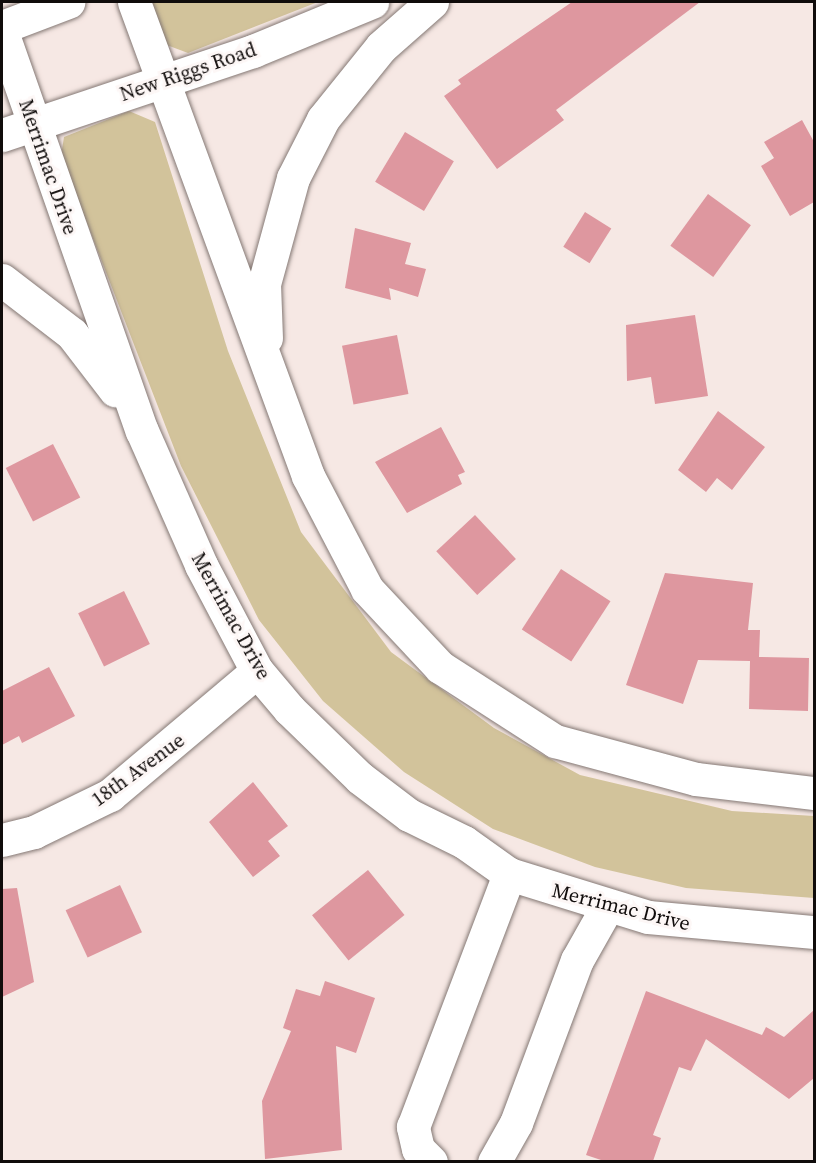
<!DOCTYPE html>
<html>
<head>
<meta charset="utf-8">
<style>
	body { margin:0 }
	#map { position:relative; width:816px; height:1163px; overflow:hidden; background:#f6e8e4; font-family:"Source Serif 4",serif }
	div>[style] { position:absolute }
	[style*='--x'] { left:calc(var(--x)*1px); top:calc(var(--y)*1px); width:calc(var(--w)*1px); rotate:calc(var(--a)*1deg) }
	.green>* { inset:0; background:#d2c39b }
	.building>* { inset:0; background:#de979f; transform-origin:0 0 }
	.roads { filter:drop-shadow(0 0 2px #847874) drop-shadow(0 0 2px #847874) }
	.minor>* { height:33px; margin:-16.5px; padding:0 16.5px; transform-origin:16.5px; border-radius:16.5px; background:#fff }
	span { translate:-50% -50%; white-space:nowrap; text-align:center; line-height:1.15; -webkit-text-stroke:6px #fdf7f6; paint-order:stroke }
	.street-label { font-size:20px; color:#100c0b }
	.frame { position:absolute; inset:0; border:3px solid #100c0b; pointer-events:none }
</style>
</head>
<body>
<div id="map">
	<div class="green">
		<div style="clip-path:polygon(147px 2px,318px 2px,188px 53px,164px 44px)"></div>
		<div style="clip-path:polygon(129px 111px,155px 122px,228px 351px,301px 532px,391px 652px,494px 728px,580px 775px,732px 811px,814px 816px,814px 898px,686px 888px,595px 867px,493px 829px,404px 772px,323px 701px,259px 620px,181px 466px,61px 156px,64px 137px)"></div>
	</div>
	<div class="building">
		<div style="clip-path:polygon(572px 2px,700px 2px,556px 110px,564px 120px,497px 169px,444px 96px,461px 84px,458px 80px)"></div>
		<div style="clip-path:polygon(802px 120px,814px 142px,814px 202px,790px 216px,761px 166px,774px 158px,764px 142px)"></div>
		<div style="left:405px;top:132px;width:57px;height:58px;rotate:31deg"></div>
		<div style="left:708px;top:194px;width:53px;height:64px;rotate:36deg"></div>
		<div style="left:585px;top:212px;width:31px;height:41px;rotate:32deg"></div>
		<div style="clip-path:polygon(355px 228px,411px 243px,405px 264px,426px 269px,418px 297px,389px 288px,391px 300px,345px 288px)"></div>
		<div style="clip-path:polygon(695px 315px,708px 396px,655px 404px,651px 377px,627px 381px,626px 325px)"></div>
		<div style="left:397px;top:335px;width:60px;height:56px;rotate:79deg"></div>
		<div style="clip-path:polygon(718px 411px,765px 447px,732px 490px,717px 478px,706px 492px,678px 470px)"></div>
		<div style="clip-path:polygon(441px 427px,465px 472px,458px 475px,462px 484px,407px 513px,375px 462px)"></div>
		<div style="left:53px;top:444px;width:60px;height:53px;rotate:63deg"></div>
		<div style="left:475px;top:515px;width:60px;height:53px;rotate:47deg"></div>
		<div style="left:561px;top:569px;width:59px;height:72px;rotate:33deg"></div>
		<div style="clip-path:polygon(665px 573px,753px 583px,748px 630px,760px 630px,759px 657px,809px 658px,808px 711px,749px 709px,750px 661px,698px 660px,683px 704px,626px 685px)"></div>
		<div style="left:124px;top:591px;width:59px;height:51px;rotate:64deg"></div>
		<div style="clip-path:polygon(49px 667px,75px 716px,22px 743px,19px 736px,2px 745px,2px 691px)"></div>
		<div style="clip-path:polygon(253px 782px,288px 826px,268px 841px,280px 856px,253px 877px,209px 822px)"></div>
		<div style="left:368px;top:870px;width:58px;height:72px;rotate:51deg"></div>
		<div style="left:120px;top:885px;width:52px;height:60px;rotate:65deg"></div>
		<div style="clip-path:polygon(17px 888px,34px 982px,2px 997px,2px 889px)"></div>
		<div style="clip-path:polygon(325px 981px,375px 998px,356px 1053px,336px 1046px,342px 1150px,265px 1159px,262px 1101px,291px 1031px,283px 1028px,296px 989px,320px 996px)"></div>
		<div style="clip-path:polygon(646px 991px,762px 1035px,766px 1027px,784px 1037px,814px 1010px,814px 1078px,789px 1099px,706px 1039px,691px 1071px,679px 1067px,653px 1135px,661px 1138px,653px 1161px,604px 1161px,586px 1155px)"></div>
	</div>
	<div class="roads">
		<div class="minor">
			<div style="--x:134;--y:2;--w:505;--a:69.84"></div>
			<div style="--x:308;--y:476;--w:127;--a:62.4"></div>
			<div style="--x:367;--y:589;--w:107;--a:46.9"></div>
			<div style="--x:440;--y:667;--w:137;--a:32.8"></div>
			<div style="--x:555;--y:741;--w:146;--a:15.1"></div>
			<div style="--x:696;--y:779;--w:119;--a:6.8"></div>
			<div style="--x:2;--y:27;--w:71;--a:-20.7"></div>
			<div style="--x:2;--y:32;--w:423;--a:70.7"></div>
			<div style="--x:142;--y:431;--w:146;--a:66.2"></div>
			<div style="--x:201;--y:565;--w:120;--a:62.2"></div>
			<div style="--x:257;--y:671;--w:50;--a:49.9"></div>
			<div style="--x:289;--y:709;--w:99;--a:44.2"></div>
			<div style="--x:360;--y:778;--w:61;--a:37.1"></div>
			<div style="--x:409;--y:815;--w:61;--a:26.1"></div>
			<div style="--x:464;--y:842;--w:55;--a:35.4"></div>
			<div style="--x:509;--y:874;--w:145;--a:17.2"></div>
			<div style="--x:648;--y:917;--w:167;--a:5.2"></div>
			<div style="--x:2;--y:135;--w:265;--a:-18.5"></div>
			<div style="--x:253;--y:51;--w:129;--a:-22.4"></div>
			<div style="--x:2;--y:280;--w:88;--a:37.6"></div>
			<div style="--x:72;--y:334;--w:71;--a:52.5"></div>
			<div style="--x:266;--y:338;--w:54;--a:-92.1"></div>
			<div style="--x:264;--y:284;--w:110;--a:-74.7"></div>
			<div style="--x:293;--y:178;--w:66;--a:-63"></div>
			<div style="--x:323;--y:119;--w:92;--a:-51.1"></div>
			<div style="--x:381;--y:47;--w:68;--a:-41.4"></div>
			<div style="--x:2;--y:840;--w:33;--a:-14"></div>
			<div style="--x:34;--y:832;--w:85;--a:-26"></div>
			<div style="--x:110;--y:795;--w:192;--a:-40.1"></div>
			<div style="--x:431;--y:1162;--w:18;--a:-135"></div>
			<div style="--x:418;--y:1149;--w:23;--a:-103"></div>
			<div style="--x:413;--y:1127;--w:271;--a:-69.2"></div>
			<div style="--x:494;--y:1162;--w:45;--a:-60.6"></div>
			<div style="--x:516;--y:1123;--w:174;--a:-69.5"></div>
			<div style="--x:577;--y:960;--w:61;--a:-60.5"></div>
		</div>
	</div>
	<div class="street-label">
		<span style="left:188px;top:72px;rotate:-19deg">New Riggs Road</span>
		<span style="left:48px;top:167px;rotate:71deg">Merrimac Drive</span>
		<span style="left:231px;top:616px;rotate:61deg">Merrimac Drive</span>
		<span style="left:138px;top:770px;rotate:-36deg">18th Avenue</span>
		<span style="left:621px;top:907px;rotate:14deg">Merrimac Drive</span>
	</div>
	<div class="frame"></div>
</div>
</body>
</html>
